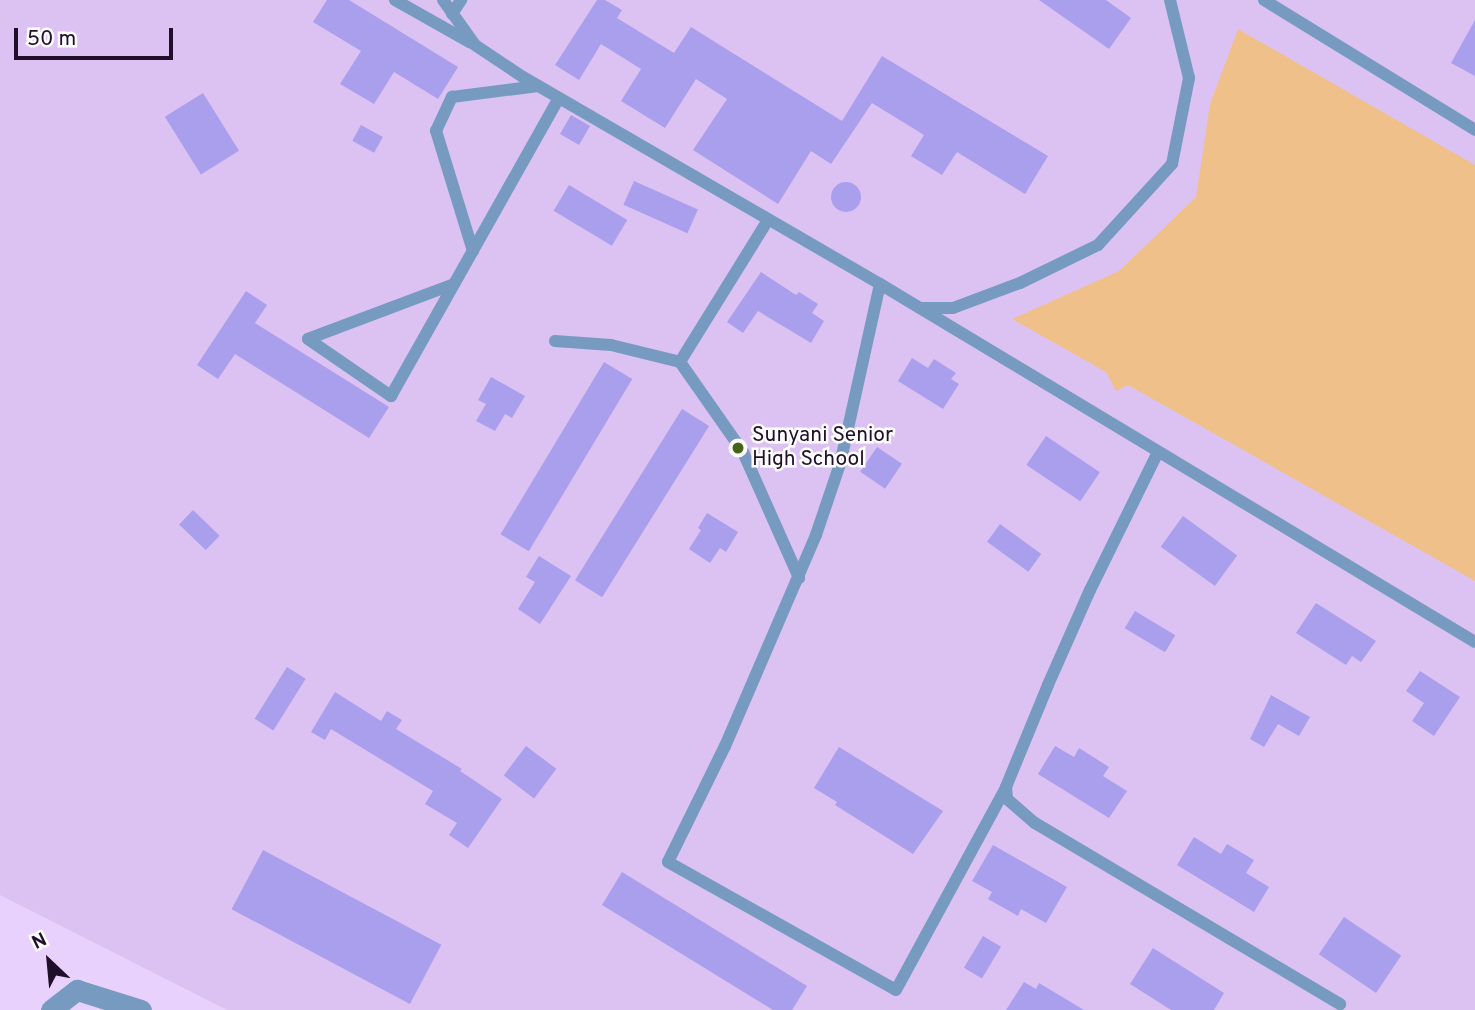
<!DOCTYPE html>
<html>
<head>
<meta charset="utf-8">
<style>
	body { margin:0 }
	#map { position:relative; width:1475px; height:1010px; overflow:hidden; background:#e9d1fe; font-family:Overpass,sans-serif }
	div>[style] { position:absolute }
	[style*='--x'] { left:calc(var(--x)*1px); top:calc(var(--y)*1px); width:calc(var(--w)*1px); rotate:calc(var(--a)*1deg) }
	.built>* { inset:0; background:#dcc2f2 }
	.green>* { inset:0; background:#f0c08a }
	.building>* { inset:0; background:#aa9fec; transform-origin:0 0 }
	.round { border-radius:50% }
	.lane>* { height:12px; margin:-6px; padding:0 6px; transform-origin:6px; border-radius:6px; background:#779bc0 }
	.street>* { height:21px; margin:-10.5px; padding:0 10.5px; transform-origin:10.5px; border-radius:10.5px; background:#779bc0 }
	.dots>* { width:19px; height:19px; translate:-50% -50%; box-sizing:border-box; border:4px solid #fdfdfd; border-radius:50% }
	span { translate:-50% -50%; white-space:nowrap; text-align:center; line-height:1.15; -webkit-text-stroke:5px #fdfdfd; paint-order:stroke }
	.poi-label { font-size:21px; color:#1f0f2a }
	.left { translate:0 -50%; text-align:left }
	.north { position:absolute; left:14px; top:926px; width:70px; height:70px; -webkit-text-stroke:5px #fdfdfd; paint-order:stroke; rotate:334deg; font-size:19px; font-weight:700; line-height:28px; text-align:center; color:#1f0f2a }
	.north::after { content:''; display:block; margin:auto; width:24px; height:32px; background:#1f0f2a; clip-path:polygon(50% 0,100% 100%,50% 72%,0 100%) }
	.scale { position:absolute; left:14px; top:28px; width:159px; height:32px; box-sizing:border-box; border:4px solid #1f0f2a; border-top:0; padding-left:9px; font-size:21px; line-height:24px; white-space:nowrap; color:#1f0f2a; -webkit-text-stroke:5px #fdfdfd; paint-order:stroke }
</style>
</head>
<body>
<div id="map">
	<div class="built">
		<div style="clip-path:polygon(0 0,1475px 0,1475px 1010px,227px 1010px,0 895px)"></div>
	</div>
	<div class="green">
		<div style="clip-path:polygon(1238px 29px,1475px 165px,1475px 581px,1128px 385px,1116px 391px,1106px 372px,1012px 319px,1119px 271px,1196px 197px,1210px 104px)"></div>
	</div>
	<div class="building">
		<div style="clip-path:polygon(327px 0,349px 0,458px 67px,438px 99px,394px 72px,374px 104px,340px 84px,361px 51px,313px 22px)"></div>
		<div style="clip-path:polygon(597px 0,605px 0,622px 10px,617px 18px,674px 53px,691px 27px,842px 121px,882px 56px,1048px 156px,1025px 194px,957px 152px,942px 175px,911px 156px,924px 135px,872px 103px,831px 164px,811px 151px,778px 204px,693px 150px,727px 99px,696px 79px,665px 128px,621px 101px,641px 69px,601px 44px,579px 80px,555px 65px)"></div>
		<div style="clip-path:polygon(1039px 0,1106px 0,1131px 18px,1109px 49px)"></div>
		<div style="clip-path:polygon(1475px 20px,1475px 76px,1451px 63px)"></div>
		<div style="left:203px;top:93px;width:68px;height:45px;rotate:58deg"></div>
		<div style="left:571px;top:115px;width:22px;height:22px;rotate:30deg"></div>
		<div style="left:361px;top:125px;width:25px;height:18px;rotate:29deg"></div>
		<div style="left:634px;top:181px;width:70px;height:26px;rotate:24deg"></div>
		<div class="round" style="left:831px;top:182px;width:30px;height:30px"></div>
		<div style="left:569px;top:185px;width:68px;height:30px;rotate:31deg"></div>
		<div style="clip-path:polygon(761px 272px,796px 295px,799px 292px,818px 304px,812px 313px,824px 321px,811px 343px,758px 311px,743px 333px,727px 322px)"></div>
		<div style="clip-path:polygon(246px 291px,267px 305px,255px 323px,389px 407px,369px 438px,235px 354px,218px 379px,197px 365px)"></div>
		<div style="clip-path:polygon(912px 358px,928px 368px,934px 359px,956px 373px,951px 379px,959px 384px,943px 409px,898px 381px)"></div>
		<div style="left:604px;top:362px;width:33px;height:201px;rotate:31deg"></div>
		<div style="clip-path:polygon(491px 377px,525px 396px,512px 418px,505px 414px,495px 431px,476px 421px,486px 404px,478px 400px)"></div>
		<div style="left:682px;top:409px;width:32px;height:202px;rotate:32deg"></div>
		<div style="left:1046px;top:436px;width:65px;height:35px;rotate:34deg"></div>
		<div style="left:877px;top:447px;width:30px;height:30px;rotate:34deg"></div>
		<div style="left:193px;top:510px;width:37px;height:20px;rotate:44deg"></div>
		<div style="clip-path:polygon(707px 513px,738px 532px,726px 552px,720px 548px,710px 563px,689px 549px,701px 530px,698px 528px)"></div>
		<div style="left:1183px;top:516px;width:67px;height:38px;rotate:36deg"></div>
		<div style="left:1000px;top:524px;width:51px;height:22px;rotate:36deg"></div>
		<div style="clip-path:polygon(539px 556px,571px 576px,540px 624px,518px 609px,535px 582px,526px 577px)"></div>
		<div style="clip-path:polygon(1316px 603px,1376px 641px,1361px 662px,1352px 656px,1346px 665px,1296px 633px)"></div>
		<div style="left:1135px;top:611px;width:47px;height:20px;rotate:31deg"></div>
		<div style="left:287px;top:667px;width:22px;height:61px;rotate:32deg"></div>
		<div style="clip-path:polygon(1420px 671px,1460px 697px,1434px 736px,1412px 721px,1424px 703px,1406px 691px)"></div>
		<div style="clip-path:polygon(335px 692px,381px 721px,387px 711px,402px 720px,396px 729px,462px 769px,460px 771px,502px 799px,468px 848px,449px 835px,457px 823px,425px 804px,433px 791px,331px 729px,325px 740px,311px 732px)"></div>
		<div style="clip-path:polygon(1271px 695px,1310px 717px,1299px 736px,1278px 724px,1264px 747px,1250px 739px)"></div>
		<div style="left:526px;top:746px;width:38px;height:37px;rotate:37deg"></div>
		<div style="clip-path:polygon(1055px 746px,1074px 757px,1079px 748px,1109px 767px,1103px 776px,1127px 791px,1109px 818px,1038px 774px)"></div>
		<div style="clip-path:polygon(839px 747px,943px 811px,913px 854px,835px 805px,837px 802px,814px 788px)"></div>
		<div style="clip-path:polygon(1194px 837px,1221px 854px,1227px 844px,1254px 860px,1246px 873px,1269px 887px,1254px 912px,1177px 865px)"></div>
		<div style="clip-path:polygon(993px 845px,1067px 887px,1046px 923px,1021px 909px,1018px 916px,988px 899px,992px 892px,972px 881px)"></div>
		<div style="left:263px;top:850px;width:202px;height:67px;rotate:28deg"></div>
		<div style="clip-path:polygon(622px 872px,807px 986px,792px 1010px,773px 1010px,602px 905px)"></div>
		<div style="left:1344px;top:917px;width:69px;height:45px;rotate:34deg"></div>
		<div style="left:983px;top:936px;width:21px;height:37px;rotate:31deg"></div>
		<div style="clip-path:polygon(1153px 948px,1224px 993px,1214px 1010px,1171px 1010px,1130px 984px)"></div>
		<div style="clip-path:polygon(1024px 982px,1036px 989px,1039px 983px,1084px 1010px,1006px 1010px)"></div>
	</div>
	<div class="lane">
		<div style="--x:395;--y:0;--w:87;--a:29.5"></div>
		<div style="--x:443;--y:0;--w:55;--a:54.6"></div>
		<div style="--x:475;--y:45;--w:58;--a:33.7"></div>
		<div style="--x:523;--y:77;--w:413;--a:30.1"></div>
		<div style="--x:880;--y:284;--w:694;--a:31.03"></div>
		<div style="--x:1264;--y:0;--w:248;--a:31.6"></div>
		<div style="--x:452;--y:14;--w:17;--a:-57"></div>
		<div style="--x:768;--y:220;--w:167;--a:121.8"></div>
		<div style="--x:680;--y:362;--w:110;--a:55"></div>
		<div style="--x:743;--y:452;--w:138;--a:66"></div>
		<div style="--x:473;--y:251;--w:126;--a:-107.1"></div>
		<div style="--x:436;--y:131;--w:38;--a:-65"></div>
		<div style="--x:452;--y:97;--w:87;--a:-7.3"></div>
		<div style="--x:454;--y:284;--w:156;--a:159.4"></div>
		<div style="--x:308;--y:339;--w:101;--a:34.5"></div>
		<div style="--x:391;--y:396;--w:342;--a:-60.6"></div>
		<div style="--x:880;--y:284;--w:184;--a:102.5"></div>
		<div style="--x:840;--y:464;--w:75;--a:108.7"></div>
		<div style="--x:816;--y:535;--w:230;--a:113.3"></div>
		<div style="--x:725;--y:746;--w:129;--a:116.2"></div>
		<div style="--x:668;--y:862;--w:261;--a:29.3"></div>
		<div style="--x:896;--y:990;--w:231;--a:-61.5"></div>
		<div style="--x:920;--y:308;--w:33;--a:0"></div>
		<div style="--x:953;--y:308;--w:72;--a:-20.5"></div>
		<div style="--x:1020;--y:283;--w:87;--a:-26"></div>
		<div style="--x:1098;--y:245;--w:110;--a:-47.6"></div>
		<div style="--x:1172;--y:164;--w:88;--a:-78.8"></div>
		<div style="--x:1189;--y:78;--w:80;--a:-103.7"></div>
		<div style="--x:555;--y:341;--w:56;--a:4.1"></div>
		<div style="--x:611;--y:345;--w:71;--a:13.8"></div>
		<div style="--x:1158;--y:452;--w:154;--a:116.2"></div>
		<div style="--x:1090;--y:590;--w:104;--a:113.9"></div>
		<div style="--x:1048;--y:685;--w:110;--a:112.4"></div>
		<div style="--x:1006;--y:787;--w:12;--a:85"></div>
		<div style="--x:1007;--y:799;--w:37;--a:41"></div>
		<div style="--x:1035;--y:823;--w:355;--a:30.7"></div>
	</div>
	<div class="street">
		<div style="--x:51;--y:1010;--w:33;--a:-38"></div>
		<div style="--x:77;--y:990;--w:67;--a:17.4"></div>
	</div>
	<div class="dots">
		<div style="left:738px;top:448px;background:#456419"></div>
	</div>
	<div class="poi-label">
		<span class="left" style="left:752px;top:448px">Sunyani Senior<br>High School</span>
	</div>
	<div class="north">N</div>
	<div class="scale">50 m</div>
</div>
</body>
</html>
